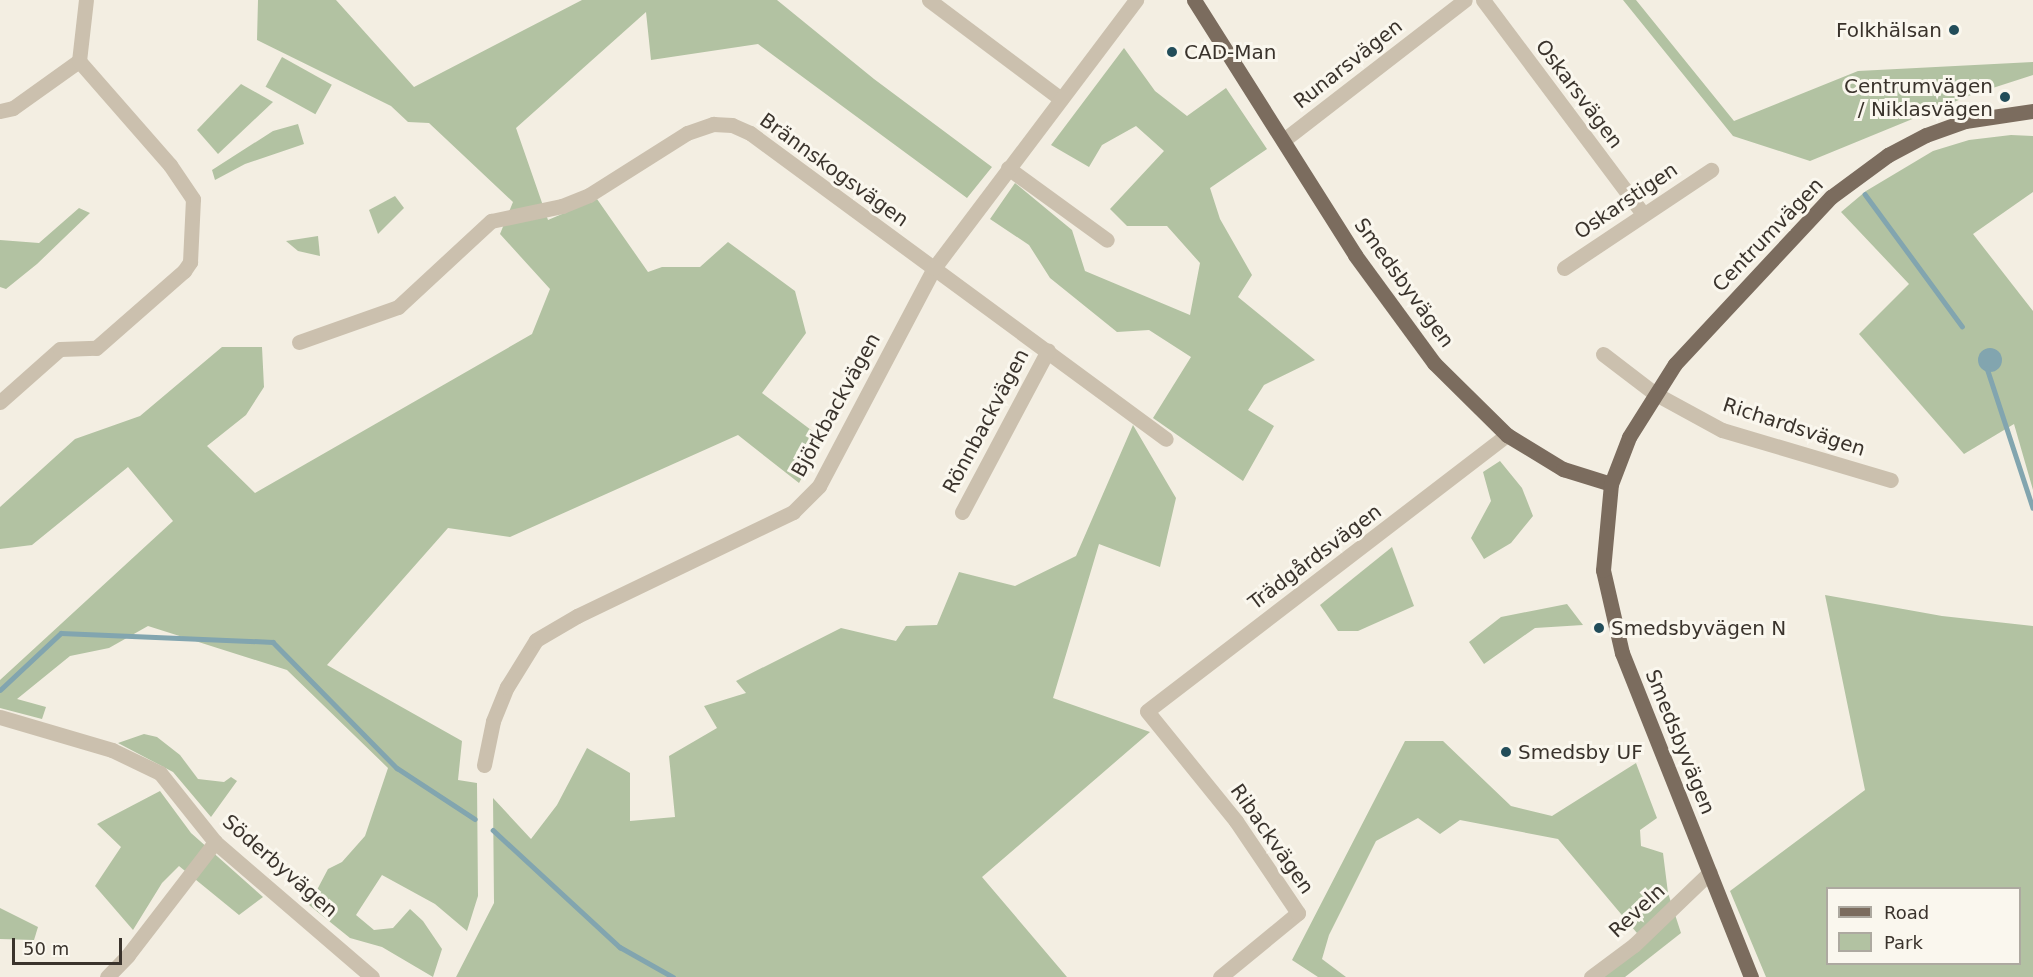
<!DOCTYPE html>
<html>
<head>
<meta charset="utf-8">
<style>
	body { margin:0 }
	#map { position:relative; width:2033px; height:977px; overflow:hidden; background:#f3eee2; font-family:"DejaVu Sans",sans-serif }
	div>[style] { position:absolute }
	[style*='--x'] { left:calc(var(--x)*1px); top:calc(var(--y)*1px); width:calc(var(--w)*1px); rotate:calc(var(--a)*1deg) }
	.green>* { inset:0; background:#b2c2a2; transform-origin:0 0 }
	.water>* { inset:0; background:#82a5af }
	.round { border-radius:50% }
	.stream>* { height:4.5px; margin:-2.25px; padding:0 2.25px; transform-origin:2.25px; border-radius:2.25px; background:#82a5af }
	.minor>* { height:15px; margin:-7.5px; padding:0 7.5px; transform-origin:7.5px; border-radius:7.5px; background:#cbc0ae }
	.major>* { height:15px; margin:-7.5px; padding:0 7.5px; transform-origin:7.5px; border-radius:7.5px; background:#7b6c5e }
	.dots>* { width:16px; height:16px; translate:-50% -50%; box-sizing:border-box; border:3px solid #faf7ee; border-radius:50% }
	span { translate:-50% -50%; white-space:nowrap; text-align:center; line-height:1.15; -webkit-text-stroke:6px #faf7ee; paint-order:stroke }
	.poi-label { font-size:20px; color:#3a332c }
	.right { translate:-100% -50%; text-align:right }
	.left { translate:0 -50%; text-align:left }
	.street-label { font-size:20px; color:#3a332c }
	.legend { position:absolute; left:1826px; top:887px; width:195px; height:78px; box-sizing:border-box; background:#faf7ee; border:2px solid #ada9a0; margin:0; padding:8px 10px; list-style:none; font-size:18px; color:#3a332c }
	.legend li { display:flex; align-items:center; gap:12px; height:30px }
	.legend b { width:30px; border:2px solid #ada9a0 }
	.scale { position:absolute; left:12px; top:938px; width:110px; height:27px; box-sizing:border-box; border:3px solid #3a332c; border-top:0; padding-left:8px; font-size:18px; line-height:21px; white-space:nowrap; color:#3a332c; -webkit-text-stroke:4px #faf7ee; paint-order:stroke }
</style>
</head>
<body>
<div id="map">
	<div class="green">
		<div style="clip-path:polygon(258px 0,336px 0,414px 87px,582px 0,777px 0,874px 79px,992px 167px,967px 198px,758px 44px,651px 60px,646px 12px,516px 128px,548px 220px,597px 199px,648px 272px,662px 267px,700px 267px,728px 242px,795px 291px,806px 333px,762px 393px,823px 439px,799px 483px,738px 435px,510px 537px,448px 528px,327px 665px,462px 741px,458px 780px,477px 783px,478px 896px,467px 931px,435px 904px,382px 875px,356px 915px,374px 930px,393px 928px,410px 909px,423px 921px,442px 949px,433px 977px,382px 947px,350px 938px,309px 905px,328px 869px,342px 862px,365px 836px,388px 768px,287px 670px,148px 626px,109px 648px,70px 656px,17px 699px,46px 707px,42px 719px,0 708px,0 680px,173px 521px,128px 467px,32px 545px,0 549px,0 507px,75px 439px,140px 416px,222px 347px,262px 347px,264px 387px,246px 415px,207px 446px,255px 493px,532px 334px,550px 289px,500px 234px,513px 202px,429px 123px,408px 122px,391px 106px,257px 40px)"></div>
		<div style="clip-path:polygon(1623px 0,1636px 0,1734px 121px,1858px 71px,2033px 62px,2033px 75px,1971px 95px,1810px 161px,1733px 136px)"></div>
		<div style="clip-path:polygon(1124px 48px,1155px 91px,1187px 116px,1226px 88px,1267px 149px,1210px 188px,1220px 219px,1252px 275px,1238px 297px,1315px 360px,1264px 385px,1248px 410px,1274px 426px,1243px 481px,1153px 418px,1191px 357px,1149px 330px,1117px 332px,1050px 278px,1029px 245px,990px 219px,1015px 183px,1072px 230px,1085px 271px,1190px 315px,1200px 263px,1167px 226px,1127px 226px,1110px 209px,1164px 151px,1136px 126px,1102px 145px,1089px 167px,1051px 145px)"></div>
		<div style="left:282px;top:57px;width:57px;height:34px;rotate:29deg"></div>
		<div style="clip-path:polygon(241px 84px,273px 102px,218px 154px,197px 130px)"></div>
		<div style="clip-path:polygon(298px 124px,304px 144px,245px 164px,215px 180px,212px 170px,273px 131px)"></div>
		<div style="clip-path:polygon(2011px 135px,2033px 136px,2033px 192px,1973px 234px,2033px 311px,2033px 490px,2014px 424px,1964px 454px,1859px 334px,1909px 284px,1841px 212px,1866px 191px,1933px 151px,1969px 140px)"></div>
		<div style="clip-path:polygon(395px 196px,404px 208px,378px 234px,369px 210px)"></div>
		<div style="clip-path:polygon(79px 208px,90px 213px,37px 264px,6px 289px,0 287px,0 240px,39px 243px)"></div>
		<div style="clip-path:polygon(318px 236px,320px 256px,298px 251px,286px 241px)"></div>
		<div style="clip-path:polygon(1133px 425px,1176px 498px,1160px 567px,1099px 544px,1053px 698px,1150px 732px,982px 877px,1067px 977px,456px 977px,494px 903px,493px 798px,531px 839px,557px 805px,587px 748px,630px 773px,630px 821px,675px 817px,669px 756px,717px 728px,704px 706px,746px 693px,736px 681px,841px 628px,896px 641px,906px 626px,937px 625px,959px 572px,1015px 586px,1076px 556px)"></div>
		<div style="clip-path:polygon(1500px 461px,1522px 488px,1533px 516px,1511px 543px,1484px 559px,1471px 538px,1491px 501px,1483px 472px)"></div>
		<div style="clip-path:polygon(1392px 547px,1414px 606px,1358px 631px,1338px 631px,1320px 605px)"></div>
		<div style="clip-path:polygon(evenodd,1825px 595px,1942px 616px,2033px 626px,2033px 977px,1766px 977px,1730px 891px,1865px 790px,1825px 595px,2020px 888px,2020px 964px,1828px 964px,1828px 888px,2020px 888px)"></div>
		<div style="clip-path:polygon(1567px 604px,1583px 625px,1535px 628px,1484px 664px,1469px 642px,1501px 617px)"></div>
		<div style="clip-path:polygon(144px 734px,157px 737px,180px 755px,198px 779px,224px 782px,231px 777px,237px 781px,211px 817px,173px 772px,118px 743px)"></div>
		<div style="clip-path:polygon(1405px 741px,1443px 741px,1511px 806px,1552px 816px,1636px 763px,1657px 818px,1640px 830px,1641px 846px,1663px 853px,1668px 893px,1681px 933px,1625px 977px,1592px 977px,1642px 939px,1558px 839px,1460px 820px,1440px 834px,1418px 818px,1376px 841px,1329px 935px,1322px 959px,1346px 977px,1318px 977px,1292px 960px)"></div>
		<div style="clip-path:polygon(160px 791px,191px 833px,263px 897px,239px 915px,179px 866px,162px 883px,133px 930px,95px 886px,121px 847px,97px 824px)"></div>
		<div style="clip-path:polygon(0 908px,38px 927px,34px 940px,0 939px)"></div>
	</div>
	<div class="water">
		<div class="round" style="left:1978px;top:348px;width:24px;height:24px"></div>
	</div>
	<div class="stream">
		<div style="--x:1865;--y:194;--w:164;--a:53.7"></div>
		<div style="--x:1987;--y:368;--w:147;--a:71.8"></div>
		<div style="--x:0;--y:690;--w:83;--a:-43.1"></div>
		<div style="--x:61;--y:633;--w:212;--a:2.4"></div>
		<div style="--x:273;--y:642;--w:177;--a:45.5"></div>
		<div style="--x:397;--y:768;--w:93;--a:33.2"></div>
		<div style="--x:493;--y:830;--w:173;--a:42.7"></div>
		<div style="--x:620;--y:947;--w:61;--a:29.5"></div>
	</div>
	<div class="minor">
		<div style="--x:929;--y:0;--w:165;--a:36.9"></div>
		<div style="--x:1483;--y:0;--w:267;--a:53.2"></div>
		<div style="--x:0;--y:111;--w:13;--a:-13"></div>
		<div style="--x:13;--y:108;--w:81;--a:-35.5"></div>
		<div style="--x:79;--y:61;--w:61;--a:-83.5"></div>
		<div style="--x:1285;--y:139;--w:227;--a:-37.7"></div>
		<div style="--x:1008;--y:168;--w:122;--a:36"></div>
		<div style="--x:1564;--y:268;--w:177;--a:-33.7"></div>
		<div style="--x:299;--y:342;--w:105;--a:-19.5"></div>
		<div style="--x:398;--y:307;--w:127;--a:-42.8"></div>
		<div style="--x:491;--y:221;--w:73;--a:-11.9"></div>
		<div style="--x:562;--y:206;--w:29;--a:-22"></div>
		<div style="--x:589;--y:195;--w:116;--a:-32.3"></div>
		<div style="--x:687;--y:133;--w:28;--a:-19"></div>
		<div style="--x:713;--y:124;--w:19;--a:3"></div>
		<div style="--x:732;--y:125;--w:20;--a:24"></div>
		<div style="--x:750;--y:133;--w:516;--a:36.34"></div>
		<div style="--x:1603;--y:354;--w:64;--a:37.4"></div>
		<div style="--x:1654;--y:393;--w:77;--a:28.6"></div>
		<div style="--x:1722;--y:430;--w:176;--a:16.5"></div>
		<div style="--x:0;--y:402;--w:80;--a:-41.5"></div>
		<div style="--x:60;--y:349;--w:36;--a:-2"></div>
		<div style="--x:96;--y:348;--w:117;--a:-41.2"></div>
		<div style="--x:184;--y:271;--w:11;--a:-56"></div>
		<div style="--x:190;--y:262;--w:63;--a:-87.3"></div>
		<div style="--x:193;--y:199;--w:41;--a:-124.1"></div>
		<div style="--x:170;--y:165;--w:138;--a:-131.2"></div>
		<div style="--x:962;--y:512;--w:183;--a:-62"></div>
		<div style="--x:0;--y:717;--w:117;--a:16.4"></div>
		<div style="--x:112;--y:750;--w:53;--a:25.6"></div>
		<div style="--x:160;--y:773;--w:88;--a:51.4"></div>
		<div style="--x:215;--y:842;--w:207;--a:40.7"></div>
		<div style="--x:484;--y:765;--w:45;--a:-78.4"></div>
		<div style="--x:493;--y:721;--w:37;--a:-68"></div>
		<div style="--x:507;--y:687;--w:55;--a:-58.3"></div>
		<div style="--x:536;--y:640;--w:48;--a:-30.3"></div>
		<div style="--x:577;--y:616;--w:240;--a:-25.7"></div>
		<div style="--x:793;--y:512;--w:37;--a:-45"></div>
		<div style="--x:819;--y:486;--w:246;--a:-62.2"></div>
		<div style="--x:934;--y:268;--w:336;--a:-53"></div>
		<div style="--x:107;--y:977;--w:30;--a:-46"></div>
		<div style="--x:128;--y:955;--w:143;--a:-52.4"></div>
		<div style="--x:1220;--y:977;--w:101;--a:-39.4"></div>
		<div style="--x:1298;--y:913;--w:111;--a:-124"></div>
		<div style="--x:1236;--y:821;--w:141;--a:-129"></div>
		<div style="--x:1147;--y:711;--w:454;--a:-37.5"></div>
		<div style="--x:1591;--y:977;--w:54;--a:-36.7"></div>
		<div style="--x:1634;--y:945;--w:105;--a:-43.8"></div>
	</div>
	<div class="major">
		<div style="--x:1194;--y:0;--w:302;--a:57.7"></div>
		<div style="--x:1355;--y:255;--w:134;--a:53.8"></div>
		<div style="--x:1434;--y:363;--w:103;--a:44.6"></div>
		<div style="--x:1507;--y:435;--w:66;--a:31.3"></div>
		<div style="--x:1563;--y:469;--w:50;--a:17.4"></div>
		<div style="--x:1751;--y:977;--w:349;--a:-111.7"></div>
		<div style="--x:1622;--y:653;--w:85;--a:-102.9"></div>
		<div style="--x:1603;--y:570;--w:86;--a:-84.7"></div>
		<div style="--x:1611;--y:484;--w:50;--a:-69"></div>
		<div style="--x:1629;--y:437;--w:86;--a:-57.8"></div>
		<div style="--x:1675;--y:364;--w:229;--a:-47"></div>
		<div style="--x:1831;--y:197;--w:71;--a:-36.4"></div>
		<div style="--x:1888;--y:155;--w:43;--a:-27.8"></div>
		<div style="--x:1926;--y:135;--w:41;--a:-19.7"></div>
		<div style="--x:1965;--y:121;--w:69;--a:-8.4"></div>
	</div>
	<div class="dots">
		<div style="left:1954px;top:30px;background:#224d5a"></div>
		<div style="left:1172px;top:52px;background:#224d5a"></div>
		<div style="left:2005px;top:97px;background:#224d5a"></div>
		<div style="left:1599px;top:628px;background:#224d5a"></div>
		<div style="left:1506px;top:752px;background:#224d5a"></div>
	</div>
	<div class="poi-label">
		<span class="right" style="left:1942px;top:30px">Folkhälsan</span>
		<span class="left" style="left:1184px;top:52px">CAD-Man</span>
		<span class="right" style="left:1993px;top:98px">Centrumvägen<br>/ Niklasvägen</span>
		<span class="left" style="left:1611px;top:628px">Smedsbyvägen N</span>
		<span class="left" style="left:1518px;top:752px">Smedsby UF</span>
	</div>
	<div class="street-label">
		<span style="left:1348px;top:64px;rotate:-38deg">Runarsvägen</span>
		<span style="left:1579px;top:94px;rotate:53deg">Oskarsvägen</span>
		<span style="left:834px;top:170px;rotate:36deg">Brännskogsvägen</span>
		<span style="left:1626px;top:201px;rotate:-34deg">Oskarstigen</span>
		<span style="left:1768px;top:235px;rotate:-46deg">Centrumvägen</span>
		<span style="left:1404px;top:283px;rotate:54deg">Smedsbyvägen</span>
		<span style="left:836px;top:405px;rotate:-61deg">Björkbackvägen</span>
		<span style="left:986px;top:421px;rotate:-62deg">Rönnbackvägen</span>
		<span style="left:1794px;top:427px;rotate:18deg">Richardsvägen</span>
		<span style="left:1315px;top:557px;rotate:-37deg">Trädgårdsvägen</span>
		<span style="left:1680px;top:742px;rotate:68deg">Smedsbyvägen</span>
		<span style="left:1272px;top:839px;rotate:55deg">Ribackvägen</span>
		<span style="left:280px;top:866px;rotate:41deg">Söderbyvägen</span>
		<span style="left:1637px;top:911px;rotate:-43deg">Reveln</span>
	</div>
	<ul class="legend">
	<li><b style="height:8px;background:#7b6c5e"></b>Road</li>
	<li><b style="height:16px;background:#b2c2a2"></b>Park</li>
	</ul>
	<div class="scale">50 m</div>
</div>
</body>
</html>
